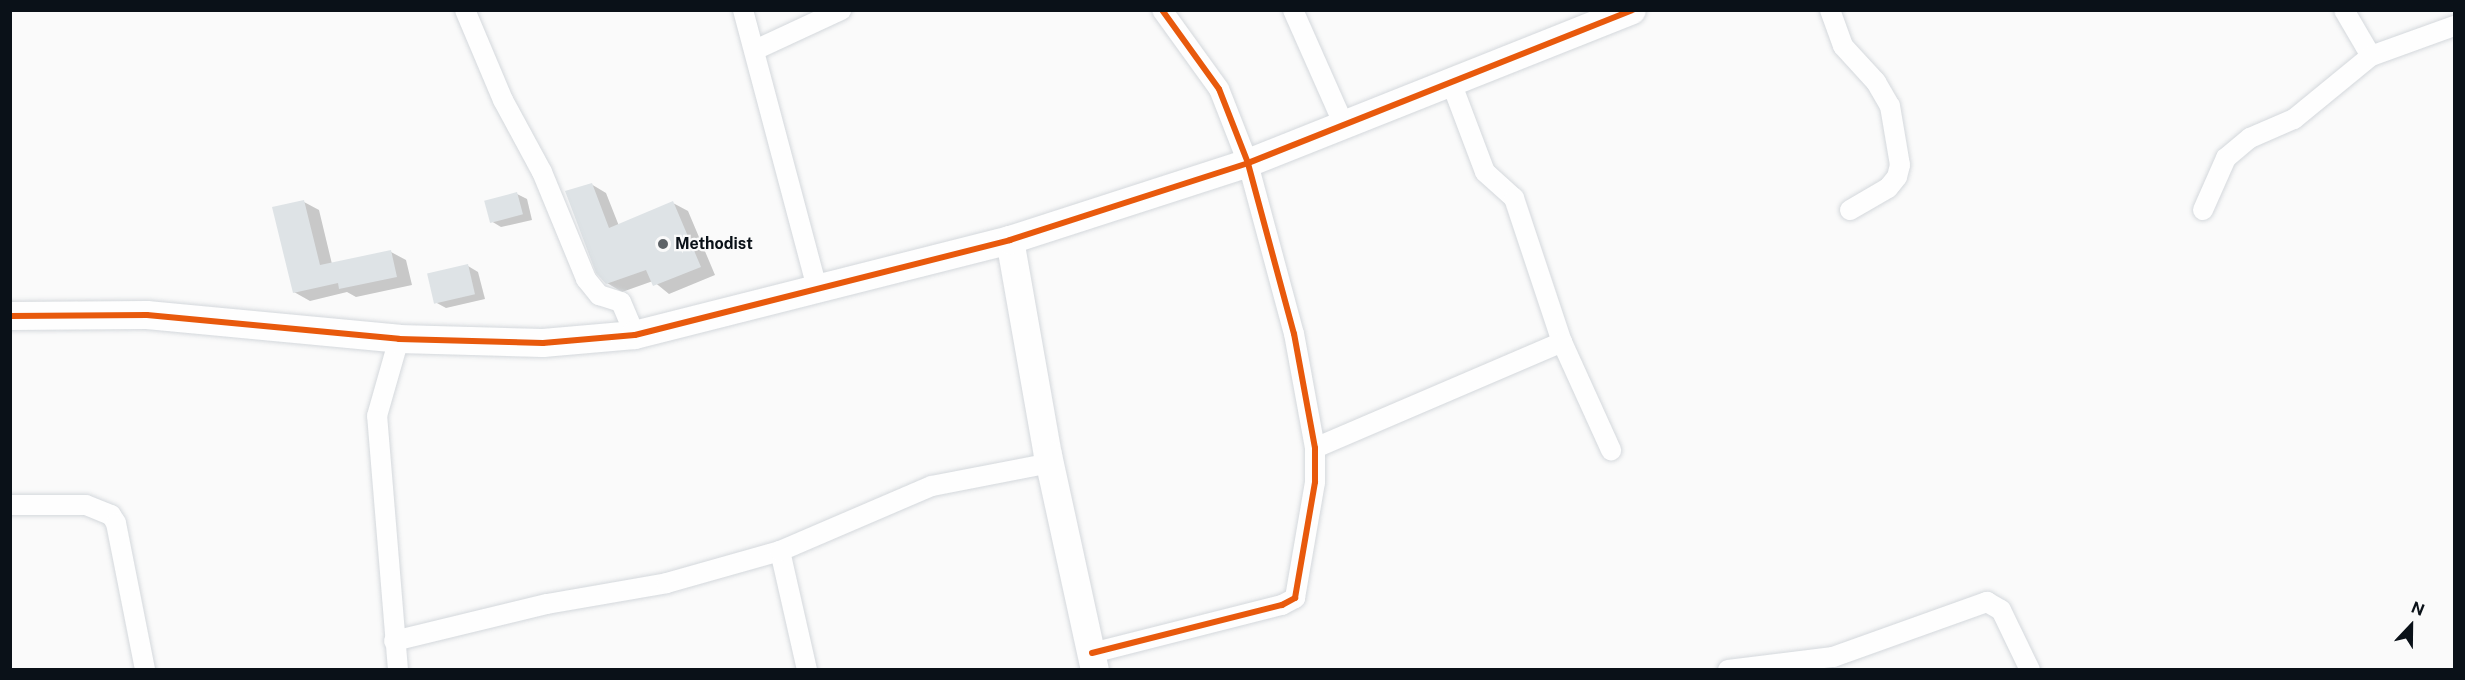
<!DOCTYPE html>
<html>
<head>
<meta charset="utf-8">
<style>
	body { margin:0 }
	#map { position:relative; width:2465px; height:680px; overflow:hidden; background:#fafafa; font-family:"Public Sans",sans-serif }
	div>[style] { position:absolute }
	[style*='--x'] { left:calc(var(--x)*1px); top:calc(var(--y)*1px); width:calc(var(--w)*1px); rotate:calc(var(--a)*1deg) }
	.shadow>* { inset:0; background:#0003 }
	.building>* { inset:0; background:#dee3e6; transform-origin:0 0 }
	.roads { filter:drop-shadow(0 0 2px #d4d8dc) drop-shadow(0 0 2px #d4d8dc) }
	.street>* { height:20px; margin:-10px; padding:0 10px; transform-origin:10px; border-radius:10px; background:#fefefe }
	.secondary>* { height:28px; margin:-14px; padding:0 14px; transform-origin:14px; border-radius:14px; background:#fefefe }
	.cycleway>* { height:6px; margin:-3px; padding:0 3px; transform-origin:3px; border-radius:3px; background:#e8590c }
	.dots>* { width:16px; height:16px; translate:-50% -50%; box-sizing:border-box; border:3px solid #fafafa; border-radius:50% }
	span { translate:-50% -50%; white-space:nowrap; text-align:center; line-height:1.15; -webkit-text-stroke:4.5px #fafafa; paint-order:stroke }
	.poi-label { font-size:16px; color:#0a1118; font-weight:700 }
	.left { translate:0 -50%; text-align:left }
	.frame { position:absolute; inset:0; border:12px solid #0a1118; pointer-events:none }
	.north { position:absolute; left:2381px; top:596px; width:60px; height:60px; -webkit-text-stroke:4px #fafafa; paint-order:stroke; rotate:22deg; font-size:16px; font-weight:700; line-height:24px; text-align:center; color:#0a1118 }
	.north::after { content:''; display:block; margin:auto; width:21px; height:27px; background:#0a1118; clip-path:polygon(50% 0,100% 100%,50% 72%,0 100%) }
</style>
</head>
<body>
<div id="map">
	<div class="shadow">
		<div style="clip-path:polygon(591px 184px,606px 193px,619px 226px,673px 203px,688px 211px,715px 275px,669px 294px,653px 281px,622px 292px,607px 283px)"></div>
		<div style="clip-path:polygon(517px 194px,527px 199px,532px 220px,501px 227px,491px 221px)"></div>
		<div style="clip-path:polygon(304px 202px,319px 210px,332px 264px,391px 252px,406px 260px,412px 285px,356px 297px,347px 292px,310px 301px,294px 292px)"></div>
		<div style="clip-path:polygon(468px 266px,478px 272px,485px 299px,446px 308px,435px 302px)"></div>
	</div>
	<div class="building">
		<div style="clip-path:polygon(592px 183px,609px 228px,673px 201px,701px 267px,653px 286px,646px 270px,606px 284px,596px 273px,565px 191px)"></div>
		<div style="left:517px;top:192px;width:23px;height:34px;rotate:75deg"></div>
		<div style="clip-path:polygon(304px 200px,320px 265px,391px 250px,397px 277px,339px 289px,338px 283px,293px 293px,272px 207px)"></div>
		<div style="left:468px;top:264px;width:31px;height:42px;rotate:77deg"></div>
	</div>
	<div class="roads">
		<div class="street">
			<div style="--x:465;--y:10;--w:98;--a:67.1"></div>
			<div style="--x:503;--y:100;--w:82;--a:61.6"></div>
			<div style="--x:542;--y:172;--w:116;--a:67.6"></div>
			<div style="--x:586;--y:279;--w:21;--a:51"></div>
			<div style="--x:599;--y:295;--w:23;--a:18"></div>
			<div style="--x:621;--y:302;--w:36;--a:67"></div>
			<div style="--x:743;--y:10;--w:289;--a:75.1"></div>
			<div style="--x:1293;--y:10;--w:126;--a:66.1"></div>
			<div style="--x:1830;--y:10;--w:38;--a:70"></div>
			<div style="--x:1843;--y:46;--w:49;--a:47.5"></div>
			<div style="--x:1876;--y:82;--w:28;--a:60"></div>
			<div style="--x:1890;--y:106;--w:60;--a:80.4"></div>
			<div style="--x:1900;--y:165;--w:12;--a:104"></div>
			<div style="--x:1897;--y:177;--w:14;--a:129"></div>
			<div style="--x:1888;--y:188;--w:44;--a:149.9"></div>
			<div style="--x:2344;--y:10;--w:53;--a:59.6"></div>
			<div style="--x:755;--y:50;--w:95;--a:-24.9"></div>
			<div style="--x:1451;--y:82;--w:96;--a:69.3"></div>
			<div style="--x:1485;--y:172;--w:39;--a:42"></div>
			<div style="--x:1514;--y:198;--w:152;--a:71.6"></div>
			<div style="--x:1562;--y:342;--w:119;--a:65.6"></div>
			<div style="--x:2203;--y:210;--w:57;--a:-66.1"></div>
			<div style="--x:2226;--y:158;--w:31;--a:-40"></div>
			<div style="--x:2250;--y:138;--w:48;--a:-23.4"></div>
			<div style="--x:2294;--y:119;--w:99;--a:-39.3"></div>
			<div style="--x:2371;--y:56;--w:88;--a:-19.9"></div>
			<div style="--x:1315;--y:448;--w:269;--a:-23.2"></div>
			<div style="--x:10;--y:505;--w:76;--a:0"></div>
			<div style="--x:86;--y:505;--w:27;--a:22"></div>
			<div style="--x:111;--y:515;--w:9;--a:58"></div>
			<div style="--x:116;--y:523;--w:150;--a:78.8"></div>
			<div style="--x:780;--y:551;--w:122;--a:77.2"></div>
			<div style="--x:394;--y:641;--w:157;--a:-13.6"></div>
			<div style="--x:547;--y:604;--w:122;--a:-9.9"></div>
			<div style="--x:667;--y:583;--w:117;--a:-15.8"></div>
			<div style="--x:780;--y:551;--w:165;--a:-23.2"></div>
			<div style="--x:932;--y:486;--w:120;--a:-11"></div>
			<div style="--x:1092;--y:653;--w:196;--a:-14.2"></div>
			<div style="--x:1282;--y:605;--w:15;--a:-28"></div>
			<div style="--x:1295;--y:598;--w:118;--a:-80.2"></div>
			<div style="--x:1315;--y:482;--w:34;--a:-90"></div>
			<div style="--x:1315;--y:448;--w:116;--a:-100.4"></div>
			<div style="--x:1294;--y:334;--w:177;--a:-105.1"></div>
			<div style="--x:1248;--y:163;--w:79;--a:-111.4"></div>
			<div style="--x:1219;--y:89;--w:97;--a:-125.8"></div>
			<div style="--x:398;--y:670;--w:255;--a:-94.7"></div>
			<div style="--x:377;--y:416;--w:80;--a:-74.1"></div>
			<div style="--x:1728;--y:670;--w:106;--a:-7.1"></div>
			<div style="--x:1833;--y:657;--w:164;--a:-19.7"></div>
			<div style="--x:1987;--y:602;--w:16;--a:30"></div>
			<div style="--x:2001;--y:610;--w:67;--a:64.2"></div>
		</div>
		<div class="secondary">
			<div style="--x:1010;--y:240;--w:218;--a:80"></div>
			<div style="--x:1048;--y:455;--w:220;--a:77.7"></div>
			<div style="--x:10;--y:316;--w:137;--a:-0.4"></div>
			<div style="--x:147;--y:315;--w:253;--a:5.4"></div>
			<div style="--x:399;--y:339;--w:144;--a:1.6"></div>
			<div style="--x:543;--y:343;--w:92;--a:-5"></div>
			<div style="--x:635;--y:335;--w:387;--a:-14.2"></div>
			<div style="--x:1010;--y:240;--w:250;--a:-17.9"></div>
			<div style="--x:1248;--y:163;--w:413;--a:-21.7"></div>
		</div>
	</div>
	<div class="cycleway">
		<div style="--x:10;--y:316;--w:137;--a:-0.4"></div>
		<div style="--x:147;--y:315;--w:253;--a:5.4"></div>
		<div style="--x:399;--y:339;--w:144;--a:1.6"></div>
		<div style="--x:543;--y:343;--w:92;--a:-5"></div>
		<div style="--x:635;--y:335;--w:387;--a:-14.2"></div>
		<div style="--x:1010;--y:240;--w:250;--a:-17.9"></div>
		<div style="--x:1248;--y:163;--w:413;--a:-21.7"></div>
		<div style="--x:1092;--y:653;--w:196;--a:-14.2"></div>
		<div style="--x:1282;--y:605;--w:15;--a:-28"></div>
		<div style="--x:1295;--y:598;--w:118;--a:-80.2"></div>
		<div style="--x:1315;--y:482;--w:34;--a:-90"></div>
		<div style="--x:1315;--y:448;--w:116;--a:-100.4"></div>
		<div style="--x:1294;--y:334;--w:177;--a:-105.1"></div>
		<div style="--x:1248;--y:163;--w:79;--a:-111.4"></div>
		<div style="--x:1219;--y:89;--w:97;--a:-125.8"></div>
	</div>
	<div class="dots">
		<div style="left:663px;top:244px;background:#5e6367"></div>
	</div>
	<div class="poi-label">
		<span class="left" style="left:675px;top:244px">Methodist</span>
	</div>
	<div class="frame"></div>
	<div class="north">N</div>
</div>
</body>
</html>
